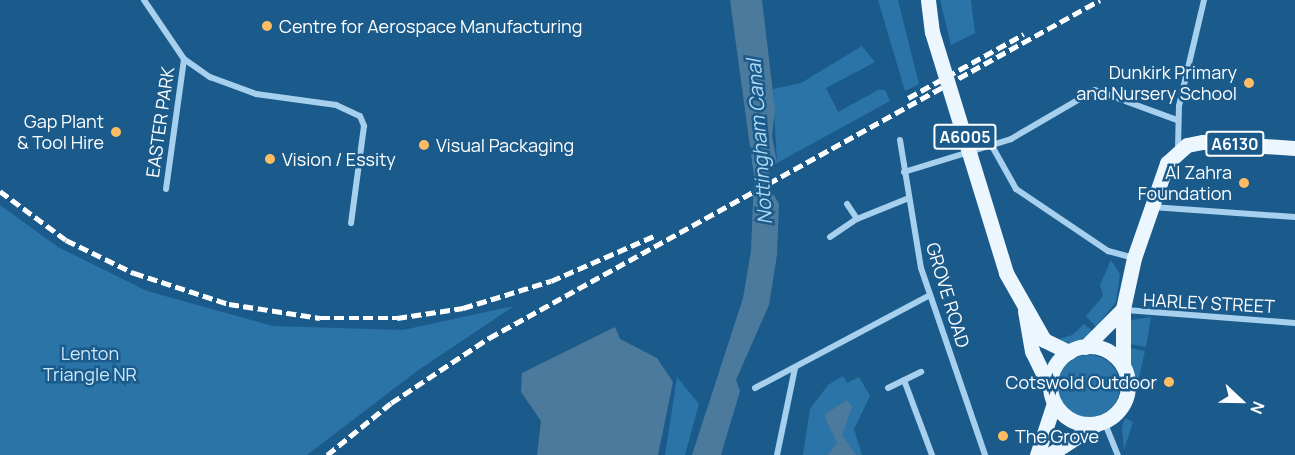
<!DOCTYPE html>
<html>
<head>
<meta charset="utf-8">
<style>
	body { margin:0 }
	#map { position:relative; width:1295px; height:455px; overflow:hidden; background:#1b5b8b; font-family:Manrope,sans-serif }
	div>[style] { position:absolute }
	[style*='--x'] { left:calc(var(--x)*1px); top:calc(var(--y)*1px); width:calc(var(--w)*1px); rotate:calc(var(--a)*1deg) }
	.green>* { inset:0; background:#2a74a7 }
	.round { border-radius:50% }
	.water>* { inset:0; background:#4c7a9c }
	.street>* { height:6px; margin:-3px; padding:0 3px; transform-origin:3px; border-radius:3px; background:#a6d0ed }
	.primary>* { height:15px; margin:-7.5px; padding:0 7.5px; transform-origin:7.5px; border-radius:7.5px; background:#ecf6ff }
	.primary>.ring { margin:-7.5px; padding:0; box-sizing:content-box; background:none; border:15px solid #ecf6ff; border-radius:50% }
	.rail>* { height:4.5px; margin-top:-2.25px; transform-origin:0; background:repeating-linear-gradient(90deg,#fff 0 10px,transparent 0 14.5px) }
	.primary-bridge>* { height:15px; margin:-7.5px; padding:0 7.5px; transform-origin:7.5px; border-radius:7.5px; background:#ecf6ff }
	.dots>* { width:16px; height:16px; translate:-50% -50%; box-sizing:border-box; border:3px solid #1b5b8b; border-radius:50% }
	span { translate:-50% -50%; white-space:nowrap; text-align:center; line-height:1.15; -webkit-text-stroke:5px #1b5b8b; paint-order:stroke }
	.shield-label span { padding:2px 4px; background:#1b5b8b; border:2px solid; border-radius:4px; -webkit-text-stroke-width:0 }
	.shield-label { font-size:16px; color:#fff; font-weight:700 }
	.poi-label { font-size:18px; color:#fff }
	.left { translate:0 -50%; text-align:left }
	.right { translate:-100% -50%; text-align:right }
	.street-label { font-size:18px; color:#fff }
	.park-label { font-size:18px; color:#cbe7fa }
	.water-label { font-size:20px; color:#b1d9f4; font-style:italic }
	.north { position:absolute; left:1211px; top:371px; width:60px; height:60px; -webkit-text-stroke:4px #1b5b8b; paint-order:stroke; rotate:112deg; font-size:16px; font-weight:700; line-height:24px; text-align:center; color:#fff }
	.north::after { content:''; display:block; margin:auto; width:21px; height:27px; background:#fff; clip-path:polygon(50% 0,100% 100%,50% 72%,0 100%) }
</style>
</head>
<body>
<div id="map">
	<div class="green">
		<div style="clip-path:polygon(878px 0,898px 0,919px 84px,905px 91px)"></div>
		<div style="clip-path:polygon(940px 0,971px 0,975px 33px,951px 45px)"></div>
		<div style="clip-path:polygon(862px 46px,875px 62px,826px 88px,838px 112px,878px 90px,885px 90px,890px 101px,777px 163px,773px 89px,801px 83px)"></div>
		<div style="clip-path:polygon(0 205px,58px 247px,147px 291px,273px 326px,403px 330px,514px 306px,417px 371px,307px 455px,0 455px)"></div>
		<div style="clip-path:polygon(1111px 260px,1120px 274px,1116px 302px,1096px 327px,1086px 316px,1103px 296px,1100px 285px)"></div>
		<div style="clip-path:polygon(1151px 317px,1146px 347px,1125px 343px,1131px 320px)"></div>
		<div style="clip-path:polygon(1084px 324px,1095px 333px,1073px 343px,1052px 341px,1072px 335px)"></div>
		<div style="clip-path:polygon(1125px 347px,1145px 351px,1137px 386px,1131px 384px)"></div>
		<div class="round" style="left:1058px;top:355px;width:62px;height:62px"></div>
		<div style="clip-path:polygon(843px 376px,847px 383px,859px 377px,870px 396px,854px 429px,862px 455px,803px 455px,810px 409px,828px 385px)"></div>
		<div style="clip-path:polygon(677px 377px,699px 404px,685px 455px,665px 455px)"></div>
		<div style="clip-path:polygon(1125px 418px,1133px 422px,1124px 450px,1122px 428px)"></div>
	</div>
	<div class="water">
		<div style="clip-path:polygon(730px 0,762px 0,775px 110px,772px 136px,777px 163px,769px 167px,771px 190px,779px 204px,777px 255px,769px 305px,736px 380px,740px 391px,721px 455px,692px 455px,743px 298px,751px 251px,754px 176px)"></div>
		<div style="clip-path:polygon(615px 327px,620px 339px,657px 358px,673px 382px,658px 455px,537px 455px,541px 421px,521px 392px,522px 373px)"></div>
		<div style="clip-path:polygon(847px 400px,852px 407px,842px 435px,856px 455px,828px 455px,837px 443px,824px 415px)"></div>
	</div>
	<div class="street">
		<div style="--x:144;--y:0;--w:71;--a:55.9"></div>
		<div style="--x:184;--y:59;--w:32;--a:35"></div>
		<div style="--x:210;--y:77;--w:49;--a:20.3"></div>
		<div style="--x:256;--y:94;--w:81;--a:7.8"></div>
		<div style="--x:336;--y:105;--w:26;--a:25"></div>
		<div style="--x:360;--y:116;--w:11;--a:68"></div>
		<div style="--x:364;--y:126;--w:98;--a:97.6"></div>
		<div style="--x:900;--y:140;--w:130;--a:80.7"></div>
		<div style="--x:921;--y:268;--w:198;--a:71.1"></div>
		<div style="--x:992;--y:146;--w:49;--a:60.8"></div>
		<div style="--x:1016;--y:189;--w:111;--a:34"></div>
		<div style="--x:1108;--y:251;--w:27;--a:15"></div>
		<div style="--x:1178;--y:149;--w:43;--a:-88.7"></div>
		<div style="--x:1179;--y:106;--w:109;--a:-76.7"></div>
		<div style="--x:904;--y:172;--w:112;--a:-17.1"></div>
		<div style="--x:1011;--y:139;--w:97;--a:-30.3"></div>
		<div style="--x:1095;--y:90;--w:87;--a:20.1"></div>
		<div style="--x:166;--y:189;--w:131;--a:-82.1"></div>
		<div style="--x:847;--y:204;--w:18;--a:56"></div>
		<div style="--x:1152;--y:207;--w:143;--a:4"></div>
		<div style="--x:830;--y:237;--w:32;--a:-34"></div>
		<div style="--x:857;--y:219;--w:56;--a:-22"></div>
		<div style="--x:1126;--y:310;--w:169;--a:4.4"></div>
		<div style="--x:904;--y:380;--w:80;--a:69.5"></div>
		<div style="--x:755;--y:388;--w:198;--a:-28"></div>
		<div style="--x:888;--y:388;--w:37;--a:-26"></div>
		<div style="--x:1104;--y:421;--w:37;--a:68"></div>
		<div style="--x:777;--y:455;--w:89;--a:-78.3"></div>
	</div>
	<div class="primary">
		<div style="--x:1006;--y:273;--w:77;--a:60.4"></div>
		<div style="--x:1044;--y:340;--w:28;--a:26"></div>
		<div style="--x:1025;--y:311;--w:41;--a:80.1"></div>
		<div style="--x:1032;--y:351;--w:41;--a:64.1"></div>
		<div class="ring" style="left:1050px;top:346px;width:63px;height:63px"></div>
		<div style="--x:1085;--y:347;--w:54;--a:-45"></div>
		<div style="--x:1123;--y:366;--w:57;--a:-90"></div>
		<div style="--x:1123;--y:309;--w:52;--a:-77.8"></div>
		<div style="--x:1134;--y:258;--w:101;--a:-70.8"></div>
		<div style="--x:1167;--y:163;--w:27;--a:-42"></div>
		<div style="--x:1187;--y:145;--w:16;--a:-11"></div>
		<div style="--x:1203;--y:142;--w:92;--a:3.7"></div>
		<div style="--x:1037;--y:455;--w:55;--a:-71.9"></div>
		<div style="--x:1049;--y:455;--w:59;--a:-33.1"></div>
	</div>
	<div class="rail">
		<div style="--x:908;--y:98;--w:132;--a:-28.9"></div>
		<div style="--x:0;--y:191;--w:82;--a:36.6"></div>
		<div style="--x:66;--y:240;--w:76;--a:25.9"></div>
		<div style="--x:134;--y:273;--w:100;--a:18.1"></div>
		<div style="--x:229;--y:304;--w:92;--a:8.7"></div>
		<div style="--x:320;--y:318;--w:77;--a:0"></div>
		<div style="--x:397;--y:318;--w:67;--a:-8.6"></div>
		<div style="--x:463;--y:308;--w:92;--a:-17.1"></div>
		<div style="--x:551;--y:281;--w:112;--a:-23.6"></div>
		<div style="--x:327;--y:455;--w:82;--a:-39.1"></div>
		<div style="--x:391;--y:403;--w:118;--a:-33.6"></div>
		<div style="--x:489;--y:338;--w:698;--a:-28.95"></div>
	</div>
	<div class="primary-bridge">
		<div style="--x:928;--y:0;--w:32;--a:83"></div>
		<div style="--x:932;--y:32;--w:252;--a:72.9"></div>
	</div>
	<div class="dots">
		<div style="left:267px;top:26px;background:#ffbc62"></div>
		<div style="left:1249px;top:83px;background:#ffbc62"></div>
		<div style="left:116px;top:132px;background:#ffbc62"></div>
		<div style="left:424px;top:145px;background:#ffbc62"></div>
		<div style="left:270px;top:159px;background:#ffbc62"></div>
		<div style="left:1244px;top:183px;background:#ffbc62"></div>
		<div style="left:1169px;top:382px;background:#ffbc62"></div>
		<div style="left:1003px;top:436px;background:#ffbc62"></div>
	</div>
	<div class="shield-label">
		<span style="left:965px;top:137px">A6005</span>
		<span style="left:1235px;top:144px">A6130</span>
	</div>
	<div class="poi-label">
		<span class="left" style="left:279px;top:26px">Centre for Aerospace Manufacturing</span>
		<span class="right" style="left:1237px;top:83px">Dunkirk Primary<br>and Nursery School</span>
		<span class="right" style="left:104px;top:132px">Gap Plant<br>&amp; Tool Hire</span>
		<span class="left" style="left:436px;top:145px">Visual Packaging</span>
		<span class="left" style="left:282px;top:159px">Vision / Essity</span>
		<span class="right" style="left:1232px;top:183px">Al Zahra<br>Foundation</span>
		<span class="right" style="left:1157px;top:382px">Cotswold Outdoor</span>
		<span class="left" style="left:1015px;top:436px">The Grove</span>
	</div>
	<div class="street-label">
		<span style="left:160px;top:122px;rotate:-82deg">EASTER PARK</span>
		<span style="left:948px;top:295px;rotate:73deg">GROVE ROAD</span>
		<span style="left:1209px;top:303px;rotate:3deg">HARLEY STREET</span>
	</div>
	<div class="park-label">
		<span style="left:90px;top:364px">Lenton<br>Triangle NR</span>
	</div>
	<div class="water-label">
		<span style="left:759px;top:142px;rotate:-94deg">Nottingham Canal</span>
	</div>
	<div class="north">N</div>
</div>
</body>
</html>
